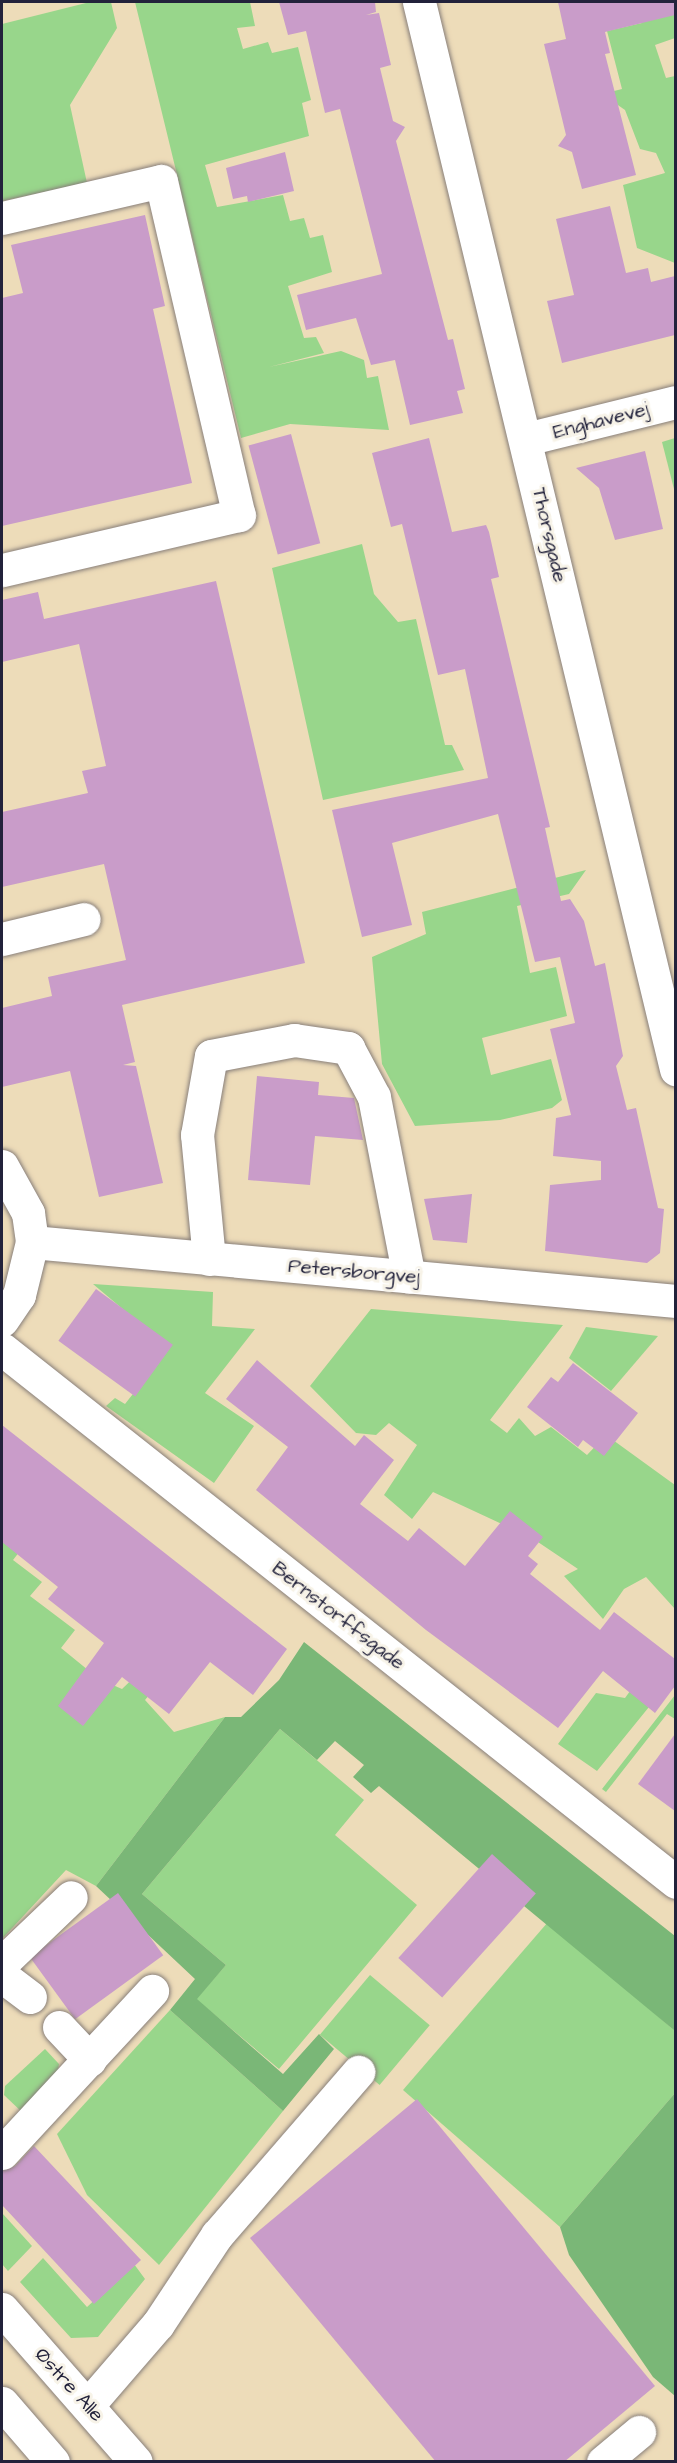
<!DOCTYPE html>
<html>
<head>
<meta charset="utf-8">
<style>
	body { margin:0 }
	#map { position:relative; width:677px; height:2463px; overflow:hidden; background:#eddcb9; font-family:"Architects Daughter",sans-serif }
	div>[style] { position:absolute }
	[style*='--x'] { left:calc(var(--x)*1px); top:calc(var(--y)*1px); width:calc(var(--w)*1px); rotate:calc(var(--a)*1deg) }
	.green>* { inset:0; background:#98d68b; transform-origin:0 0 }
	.forest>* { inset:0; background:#7ab777 }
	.building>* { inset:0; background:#c99cc9; transform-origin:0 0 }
	.roads { filter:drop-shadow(0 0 2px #887f7a) drop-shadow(0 0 2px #887f7a) }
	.minor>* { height:33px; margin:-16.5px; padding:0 16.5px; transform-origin:16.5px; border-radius:16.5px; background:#fff }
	span { translate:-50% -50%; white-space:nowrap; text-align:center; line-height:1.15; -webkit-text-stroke:6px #f7f3e8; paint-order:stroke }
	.street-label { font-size:20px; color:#22223b }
	.frame { position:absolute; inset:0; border:3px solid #22223b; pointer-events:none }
</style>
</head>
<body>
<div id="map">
	<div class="green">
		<div style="clip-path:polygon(90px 2px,111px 2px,117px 28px,70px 105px,87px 183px,2px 201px,2px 24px)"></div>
		<div style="clip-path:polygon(135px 2px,250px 2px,255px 26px,237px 28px,243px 49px,268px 42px,272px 53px,298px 47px,311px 100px,302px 103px,309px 136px,205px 165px,217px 207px,283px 195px,290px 221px,304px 218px,310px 238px,323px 235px,332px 272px,288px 286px,304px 338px,316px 337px,324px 353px,269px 367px,341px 351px,364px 360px,367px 378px,378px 376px,389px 430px,290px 424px,241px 438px)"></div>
		<div style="clip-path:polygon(637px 2px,675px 2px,675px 38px,655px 45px,666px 78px,675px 76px,675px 263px,637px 248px,623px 185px,665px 173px,656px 153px,640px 149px,625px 110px,602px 94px,622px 89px,607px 31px,642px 23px)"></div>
		<div style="clip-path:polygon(675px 438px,676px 438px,675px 493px,662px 442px)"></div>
		<div style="clip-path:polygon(362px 544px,374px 594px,398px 622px,416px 619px,445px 745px,452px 745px,464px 770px,323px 800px,272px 568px)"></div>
		<div style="clip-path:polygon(586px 870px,569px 894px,517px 906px,530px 973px,556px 967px,567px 1016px,482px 1038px,491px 1075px,551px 1059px,562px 1100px,552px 1108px,500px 1120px,415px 1126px,382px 1064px,372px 957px,426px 934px,422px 912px)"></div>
		<div style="clip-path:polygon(93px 1284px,213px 1292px,212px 1326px,255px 1329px,205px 1393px,254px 1426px,214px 1483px,106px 1406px,115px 1398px,125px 1404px,169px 1348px)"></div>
		<div style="clip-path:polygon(371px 1309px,563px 1325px,490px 1420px,507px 1433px,519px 1418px,535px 1436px,551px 1427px,587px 1455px,606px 1435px,675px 1485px,675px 1609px,646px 1577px,624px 1589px,603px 1619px,564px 1576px,578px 1569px,532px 1538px,433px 1492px,412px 1519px,384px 1495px,417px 1445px,389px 1423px,376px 1435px,356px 1433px,310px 1386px)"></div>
		<div style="clip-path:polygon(586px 1327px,658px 1336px,611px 1391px,569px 1358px)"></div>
		<div style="clip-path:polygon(8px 1527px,27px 1542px,13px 1560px,42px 1582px,30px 1596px,75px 1630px,61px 1648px,99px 1679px,122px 1689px,147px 1665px,169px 1671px,145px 1700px,174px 1732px,225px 1717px,96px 1886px,66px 1870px,2px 1939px,2px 1536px)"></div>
		<div style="clip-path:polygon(633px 1687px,653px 1702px,597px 1771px,558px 1744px,596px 1693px,625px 1698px)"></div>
		<div style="clip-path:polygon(675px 1695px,675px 1719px,667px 1714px,606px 1792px,602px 1789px)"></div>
		<div style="clip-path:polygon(280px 1729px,364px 1800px,335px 1835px,417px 1905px,279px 2069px,196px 1999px,226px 1965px,142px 1894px)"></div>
		<div style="clip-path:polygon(548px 1922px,675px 2031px,675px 2093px,560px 2227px,403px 2090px)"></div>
		<div style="left:370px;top:1975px;width:78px;height:78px;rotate:40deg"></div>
		<div style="clip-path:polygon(170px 2010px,283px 2111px,159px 2265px,87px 2195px,57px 2134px)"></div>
		<div style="clip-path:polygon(45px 2049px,59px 2064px,56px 2082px,25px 2115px,4px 2095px,5px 2086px)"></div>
		<div style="clip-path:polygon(2px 2213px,32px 2246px,8px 2271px,2px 2264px)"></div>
		<div style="clip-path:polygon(43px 2258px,87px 2307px,134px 2264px,145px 2279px,98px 2337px,71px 2338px,20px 2282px)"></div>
	</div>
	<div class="forest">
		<div style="clip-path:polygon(304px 1642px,675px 1936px,675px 2031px,379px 1786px,371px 1793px,353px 1777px,364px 1765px,335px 1741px,317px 1760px,280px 1729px,142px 1894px,226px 1965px,197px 1999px,283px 2074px,319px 2034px,334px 2049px,283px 2111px,170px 2010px,195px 1979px,96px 1886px,225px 1717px,241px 1717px,279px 1680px)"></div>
		<div style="clip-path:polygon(675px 2093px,675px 2396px,653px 2377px,569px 2255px,560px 2227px)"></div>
	</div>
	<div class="building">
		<div style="clip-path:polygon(279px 2px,375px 2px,376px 12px,366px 15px,379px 13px,391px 65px,380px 68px,393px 121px,405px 127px,396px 141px,448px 340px,453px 339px,465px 389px,457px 391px,463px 413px,410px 425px,395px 360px,371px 365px,356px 318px,306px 330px,297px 295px,382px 274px,340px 109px,325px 113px,306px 31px,288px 35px)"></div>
		<div style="clip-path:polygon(558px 2px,675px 2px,675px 15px,605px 32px,610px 53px,605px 54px,636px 175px,582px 189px,572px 152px,558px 146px,566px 135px,544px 44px,566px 39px)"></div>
		<div style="clip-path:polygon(285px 152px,294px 191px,248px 202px,247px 196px,233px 199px,226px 168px)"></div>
		<div style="clip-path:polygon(610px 206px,626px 273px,648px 268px,651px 282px,675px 276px,675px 335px,562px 363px,547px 301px,574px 295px,556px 219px)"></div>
		<div style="clip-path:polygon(145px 215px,165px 306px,153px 309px,192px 483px,2px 526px,2px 298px,23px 293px,11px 245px)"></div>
		<div style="left:291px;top:434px;width:113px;height:44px;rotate:75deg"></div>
		<div style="clip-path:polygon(429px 438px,452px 532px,486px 525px,489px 532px,499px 577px,491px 579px,550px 827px,545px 828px,561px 901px,570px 899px,584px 921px,595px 966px,605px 963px,623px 1056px,616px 1066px,627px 1110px,636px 1108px,658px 1208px,664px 1209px,660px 1253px,647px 1263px,545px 1251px,550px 1185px,601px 1180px,601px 1161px,553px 1156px,556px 1118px,571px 1115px,550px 1029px,575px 1023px,560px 957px,535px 962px,498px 814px,392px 843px,412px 925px,362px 937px,332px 810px,488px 778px,465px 669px,438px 675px,402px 524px,391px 527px,372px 453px)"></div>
		<div style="clip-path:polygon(645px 451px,663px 529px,615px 540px,599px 488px,576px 468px)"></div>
		<div style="clip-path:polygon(216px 581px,305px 963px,122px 1005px,135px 1062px,123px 1065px,136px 1066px,163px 1183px,99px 1197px,70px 1071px,2px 1087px,2px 1008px,52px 996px,48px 977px,126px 960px,104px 864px,2px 887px,2px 812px,88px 793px,82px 771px,106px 766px,79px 644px,2px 662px,2px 600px,38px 592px,44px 619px)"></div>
		<div style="clip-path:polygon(257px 1076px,319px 1082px,318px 1095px,354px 1098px,363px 1140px,315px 1136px,310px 1185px,248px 1180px)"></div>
		<div style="clip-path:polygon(472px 1194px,467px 1243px,433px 1240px,424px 1199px)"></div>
		<div style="left:96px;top:1289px;width:95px;height:64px;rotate:36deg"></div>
		<div style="clip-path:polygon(257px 1360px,355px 1446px,364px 1435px,394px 1460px,360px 1504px,408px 1541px,419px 1528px,465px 1566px,510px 1511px,543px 1537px,528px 1556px,538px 1564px,530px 1574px,600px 1630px,614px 1612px,675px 1659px,675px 1686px,655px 1713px,603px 1671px,558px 1728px,426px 1630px,256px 1490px,288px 1447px,226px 1399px)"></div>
		<div style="clip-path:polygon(573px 1363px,638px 1413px,604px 1456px,583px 1440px,578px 1447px,527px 1407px,551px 1377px,558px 1382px)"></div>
		<div style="clip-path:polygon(2px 1425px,287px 1649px,253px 1695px,210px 1662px,169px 1714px,122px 1677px,83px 1726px,58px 1706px,104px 1643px,48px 1599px,58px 1587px,2px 1542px)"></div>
		<div style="clip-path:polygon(675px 1734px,675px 1811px,638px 1784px)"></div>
		<div style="left:492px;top:1854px;width:59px;height:140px;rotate:42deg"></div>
		<div style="left:118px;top:1893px;width:77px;height:109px;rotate:54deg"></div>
		<div style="clip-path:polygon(417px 2099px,655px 2386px,564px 2462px,436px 2462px,250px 2238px)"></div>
		<div style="clip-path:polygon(34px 2146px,141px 2260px,94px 2304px,2px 2205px,2px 2171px,15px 2166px)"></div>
	</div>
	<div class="roads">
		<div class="minor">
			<div style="--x:419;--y:2;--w:1098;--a:76.46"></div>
			<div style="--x:2;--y:218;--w:163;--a:-13.1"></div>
			<div style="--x:161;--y:181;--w:343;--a:76.9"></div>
			<div style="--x:239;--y:515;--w:243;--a:166.9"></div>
			<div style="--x:526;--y:439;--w:154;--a:-13.9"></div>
			<div style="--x:2;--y:939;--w:84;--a:-13.7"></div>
			<div style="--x:2;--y:1166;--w:54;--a:61"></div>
			<div style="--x:28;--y:1213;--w:29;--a:82"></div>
			<div style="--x:32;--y:1242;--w:55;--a:103.8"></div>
			<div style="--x:19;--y:1295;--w:30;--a:124"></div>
			<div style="--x:32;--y:1242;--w:647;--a:5.23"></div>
			<div style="--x:209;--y:1259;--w:125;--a:-95.5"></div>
			<div style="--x:197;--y:1135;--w:80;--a:-80"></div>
			<div style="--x:211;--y:1056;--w:85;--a:-10.9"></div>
			<div style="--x:294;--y:1040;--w:55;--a:8.4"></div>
			<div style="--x:348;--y:1048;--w:55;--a:62"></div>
			<div style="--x:374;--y:1097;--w:183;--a:79"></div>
			<div style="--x:2;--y:1349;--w:859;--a:38.34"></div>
			<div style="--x:2;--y:1963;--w:95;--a:-43.7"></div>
			<div style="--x:2;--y:1976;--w:35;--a:37"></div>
			<div style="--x:59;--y:2027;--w:45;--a:46.8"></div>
			<div style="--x:2;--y:2153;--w:221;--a:-47.2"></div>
			<div style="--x:2;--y:2309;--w:203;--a:48.8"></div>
			<div style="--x:2;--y:2403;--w:78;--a:49.2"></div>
			<div style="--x:88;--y:2405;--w:107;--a:-49.2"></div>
			<div style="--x:158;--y:2324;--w:107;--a:-56.5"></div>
			<div style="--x:217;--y:2235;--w:216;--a:-49.1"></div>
			<div style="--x:603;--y:2462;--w:47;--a:-39.8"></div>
		</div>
	</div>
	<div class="street-label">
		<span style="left:601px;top:421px;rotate:-14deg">Enghavevej</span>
		<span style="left:549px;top:535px;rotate:77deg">Thorsgade</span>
		<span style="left:354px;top:1272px;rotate:5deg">Petersborgvej</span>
		<span style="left:338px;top:1616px;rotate:38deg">Bernstorffsgade</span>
		<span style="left:69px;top:2385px;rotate:48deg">Østre Alle</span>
	</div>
	<div class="frame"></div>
</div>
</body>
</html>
